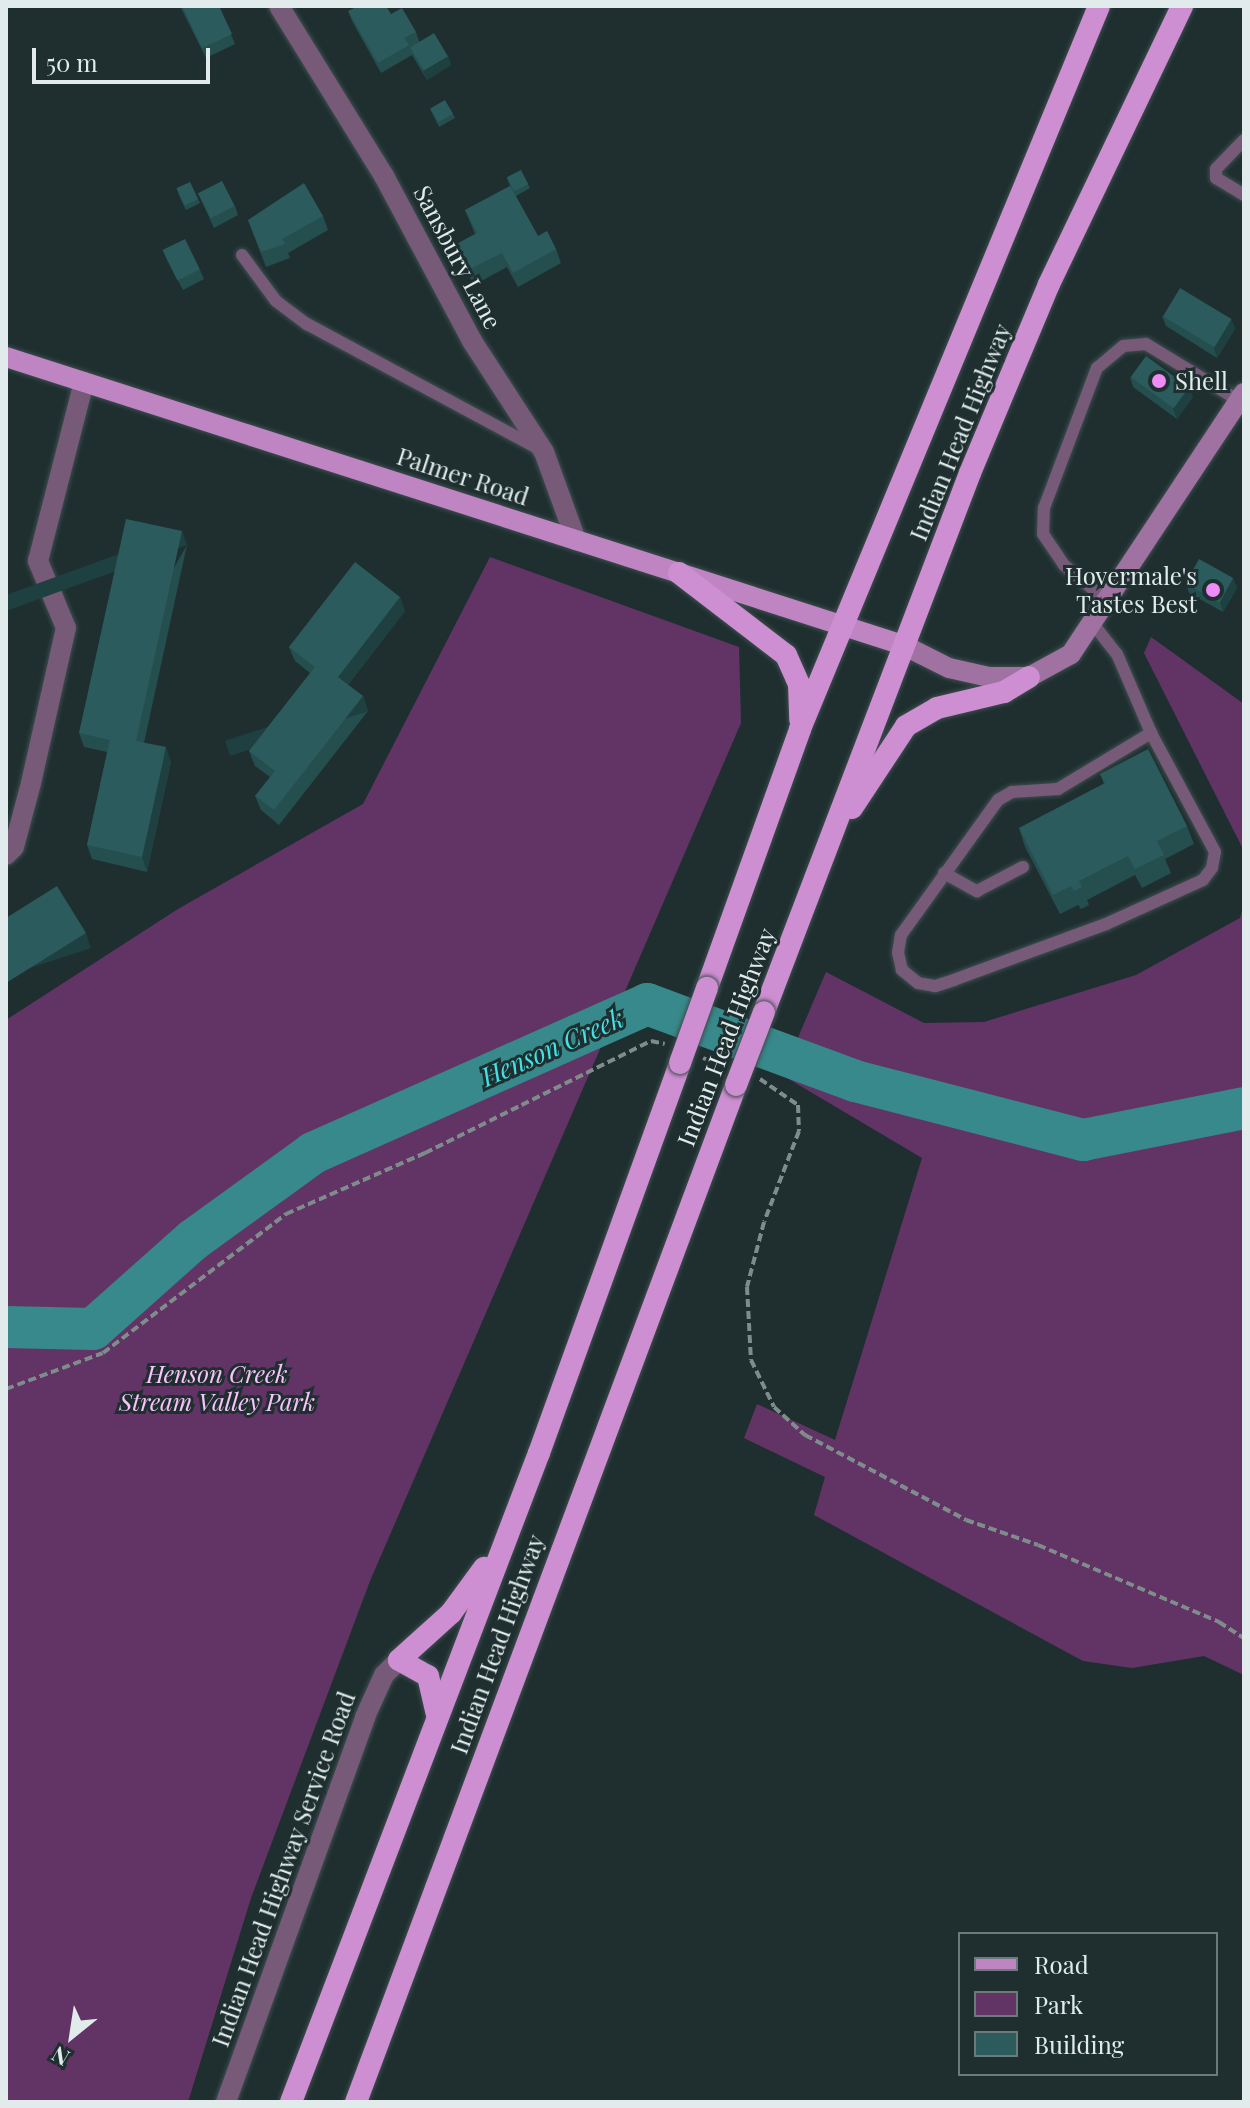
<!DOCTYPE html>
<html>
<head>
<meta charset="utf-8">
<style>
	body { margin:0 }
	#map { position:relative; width:1250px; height:2108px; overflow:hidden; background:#1f2f30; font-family:"Playfair Display",serif }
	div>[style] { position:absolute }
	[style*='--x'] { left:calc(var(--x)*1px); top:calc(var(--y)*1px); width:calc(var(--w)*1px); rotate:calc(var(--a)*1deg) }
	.green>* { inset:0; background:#623465 }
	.river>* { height:42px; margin:-21px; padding:0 21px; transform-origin:21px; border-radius:21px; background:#38898b }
	.path>* { height:4px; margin-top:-2px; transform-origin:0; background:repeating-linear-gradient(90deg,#7f8c8c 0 8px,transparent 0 12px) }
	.roads { filter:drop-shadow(0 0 2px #3e4d4e) drop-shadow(0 0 2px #3e4d4e) }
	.service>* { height:12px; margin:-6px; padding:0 6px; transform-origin:6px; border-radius:6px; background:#765a78 }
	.minor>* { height:20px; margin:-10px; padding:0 10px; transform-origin:10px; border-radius:10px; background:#765a78 }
	.secondary>* { height:20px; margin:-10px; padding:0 10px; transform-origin:10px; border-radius:10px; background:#9f72a2 }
	.primary>* { height:20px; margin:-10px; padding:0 10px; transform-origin:10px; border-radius:10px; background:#bf85c3 }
	.trunk>* { height:22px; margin:-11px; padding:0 11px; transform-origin:11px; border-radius:11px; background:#ce8ed2 }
	.bridges { filter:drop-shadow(0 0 2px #3e4d4e) drop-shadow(0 0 2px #3e4d4e) }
	.trunk-bridge>* { height:22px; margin:-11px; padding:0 11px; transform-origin:11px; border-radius:11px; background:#ce8ed2 }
	.wall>* { inset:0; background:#254e4f }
	.shaded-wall>* { inset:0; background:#1e4040; transform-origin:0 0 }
	.building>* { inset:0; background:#2b5b5c; transform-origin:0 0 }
	.dots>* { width:22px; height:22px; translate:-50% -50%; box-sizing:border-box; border:4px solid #1f2f30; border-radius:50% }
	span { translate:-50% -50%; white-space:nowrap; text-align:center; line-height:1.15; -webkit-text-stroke:6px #1f2f30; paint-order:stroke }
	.street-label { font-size:24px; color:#e1ebeb }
	.poi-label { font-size:24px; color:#e1ebeb }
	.left { translate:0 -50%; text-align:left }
	.right { translate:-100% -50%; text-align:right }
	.park-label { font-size:24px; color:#f9c3fc; font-style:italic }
	.water-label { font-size:26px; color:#43e1e6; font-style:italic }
	.frame { position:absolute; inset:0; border:8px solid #e1ebeb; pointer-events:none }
	.legend { position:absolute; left:958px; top:1932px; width:260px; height:144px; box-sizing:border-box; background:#1f2f30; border:2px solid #6d7a7b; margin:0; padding:10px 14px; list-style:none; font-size:24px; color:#e1ebeb }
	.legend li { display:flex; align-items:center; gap:16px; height:40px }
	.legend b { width:40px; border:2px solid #6d7a7b }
	.north { position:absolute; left:32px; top:1996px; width:80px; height:80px; -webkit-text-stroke:6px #1f2f30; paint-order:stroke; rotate:210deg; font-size:22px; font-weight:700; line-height:32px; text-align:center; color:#e1ebeb }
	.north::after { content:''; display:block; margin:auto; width:28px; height:36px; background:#e1ebeb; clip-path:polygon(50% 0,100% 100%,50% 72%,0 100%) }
	.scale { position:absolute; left:32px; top:48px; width:178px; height:36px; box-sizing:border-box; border:4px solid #e1ebeb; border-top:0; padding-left:10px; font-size:24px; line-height:28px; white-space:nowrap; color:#e1ebeb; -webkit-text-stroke:6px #1f2f30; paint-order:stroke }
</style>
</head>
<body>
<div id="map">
	<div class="green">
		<div style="clip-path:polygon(490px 557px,739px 647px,741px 723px,370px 1581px,251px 1898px,188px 2102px,6px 2102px,6px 1020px,178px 909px,363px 804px)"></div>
		<div style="clip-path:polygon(1151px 637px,1244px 704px,1244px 851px,1144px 653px)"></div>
		<div style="clip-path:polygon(1244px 904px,1244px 1675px,1204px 1656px,1132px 1668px,1083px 1661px,814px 1515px,825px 1477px,744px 1438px,757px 1404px,835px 1440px,922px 1158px,782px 1075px,826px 972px,924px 1023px,984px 1022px,1136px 975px,1240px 918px)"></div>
	</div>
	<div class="river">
		<div style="--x:6;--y:1327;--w:87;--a:1.3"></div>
		<div style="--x:93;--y:1329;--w:134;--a:-41.7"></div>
		<div style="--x:193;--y:1240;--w:148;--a:-35.9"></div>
		<div style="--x:313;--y:1153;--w:366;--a:-24"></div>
		<div style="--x:647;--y:1004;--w:222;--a:20.3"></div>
		<div style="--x:855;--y:1081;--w:236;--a:14.5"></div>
		<div style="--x:1083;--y:1140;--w:164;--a:-11.2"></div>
	</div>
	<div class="path">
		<div style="--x:703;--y:1058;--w:19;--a:21"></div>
		<div style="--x:760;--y:1079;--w:46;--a:34.4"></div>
		<div style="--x:798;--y:1105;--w:26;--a:88"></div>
		<div style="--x:799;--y:1131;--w:97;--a:111"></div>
		<div style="--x:764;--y:1222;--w:67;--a:104.7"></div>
		<div style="--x:747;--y:1287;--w:73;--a:86.9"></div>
		<div style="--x:751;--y:1360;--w:52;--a:63.9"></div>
		<div style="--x:774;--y:1407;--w:42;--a:42.1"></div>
		<div style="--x:805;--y:1435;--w:182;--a:27.8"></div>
		<div style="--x:966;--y:1520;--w:76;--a:19.1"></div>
		<div style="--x:1038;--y:1545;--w:197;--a:23"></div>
		<div style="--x:1219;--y:1622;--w:30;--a:33"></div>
		<div style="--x:6;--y:1389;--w:103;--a:-20.4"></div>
		<div style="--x:103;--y:1353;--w:230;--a:-37.2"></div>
		<div style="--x:286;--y:1214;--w:152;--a:-23.7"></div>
		<div style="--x:425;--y:1153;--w:252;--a:-26.4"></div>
		<div style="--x:651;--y:1041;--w:14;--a:12"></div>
	</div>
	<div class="roads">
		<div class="service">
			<div style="--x:1244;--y:140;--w:40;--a:134"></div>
			<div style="--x:1216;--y:169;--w:9;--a:90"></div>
			<div style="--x:1216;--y:178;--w:33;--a:31"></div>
			<div style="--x:242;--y:255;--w:57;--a:53.5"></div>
			<div style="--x:276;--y:301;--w:39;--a:37"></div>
			<div style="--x:307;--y:324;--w:266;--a:28.3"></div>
			<div style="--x:1107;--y:601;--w:56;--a:-140.1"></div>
			<div style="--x:1064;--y:565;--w:37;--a:-124"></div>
			<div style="--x:1043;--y:534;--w:26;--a:-88"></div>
			<div style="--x:1044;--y:508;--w:150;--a:-69.3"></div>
			<div style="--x:1097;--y:368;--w:34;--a:-40"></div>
			<div style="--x:1123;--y:346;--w:23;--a:-5"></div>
			<div style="--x:1146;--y:344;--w:111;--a:31.4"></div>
			<div style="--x:1094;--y:625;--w:37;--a:52"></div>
			<div style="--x:1117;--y:654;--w:86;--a:66.7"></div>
			<div style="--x:1151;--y:733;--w:135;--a:61.7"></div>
			<div style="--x:1215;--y:852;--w:16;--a:101"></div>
			<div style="--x:1212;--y:868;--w:15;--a:127"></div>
			<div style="--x:1203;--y:880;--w:107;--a:155.6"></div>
			<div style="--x:1106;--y:924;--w:162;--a:159.8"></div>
			<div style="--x:954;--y:980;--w:20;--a:162"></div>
			<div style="--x:935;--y:986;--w:17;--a:-170"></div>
			<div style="--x:918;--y:983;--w:21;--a:-141"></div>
			<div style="--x:902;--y:970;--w:17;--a:-103"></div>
			<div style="--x:898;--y:953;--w:18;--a:-81"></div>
			<div style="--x:901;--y:935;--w:166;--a:-54.3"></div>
			<div style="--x:998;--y:800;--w:16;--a:-30"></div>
			<div style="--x:1012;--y:792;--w:46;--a:-3.7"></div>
			<div style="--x:1058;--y:789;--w:109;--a:-31.1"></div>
			<div style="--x:944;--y:873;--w:38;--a:29"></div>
			<div style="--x:977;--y:891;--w:52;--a:-27.6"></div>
		</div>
		<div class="minor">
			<div style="--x:279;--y:6;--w:200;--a:58.3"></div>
			<div style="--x:384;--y:176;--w:187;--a:61.9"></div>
			<div style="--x:472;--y:341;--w:132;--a:57"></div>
			<div style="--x:544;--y:452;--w:94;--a:70"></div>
			<div style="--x:6;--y:855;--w:11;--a:-45"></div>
			<div style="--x:14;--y:847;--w:66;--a:-75.1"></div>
			<div style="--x:31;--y:783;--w:159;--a:-77.3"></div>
			<div style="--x:66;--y:628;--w:73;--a:-112.7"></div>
			<div style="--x:38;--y:561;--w:185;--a:-75.6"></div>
			<div style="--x:226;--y:2102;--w:409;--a:-70.1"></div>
			<div style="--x:365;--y:1717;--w:46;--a:-65.7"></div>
			<div style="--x:384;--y:1675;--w:21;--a:-45"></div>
		</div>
		<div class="secondary">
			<div style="--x:903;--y:645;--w:51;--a:26.6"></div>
			<div style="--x:949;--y:668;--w:41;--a:12.7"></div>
			<div style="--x:989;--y:677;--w:40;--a:0"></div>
			<div style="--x:1029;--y:677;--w:48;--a:-28.7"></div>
			<div style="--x:1071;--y:654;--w:313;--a:-56.5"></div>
		</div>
		<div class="primary">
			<div style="--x:6;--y:357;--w:942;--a:17.8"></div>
		</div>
		<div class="trunk">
			<div style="--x:679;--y:573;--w:135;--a:37.5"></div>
			<div style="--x:786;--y:655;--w:32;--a:66"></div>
			<div style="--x:799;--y:684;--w:36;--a:88"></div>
			<div style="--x:852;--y:808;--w:98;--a:-56.6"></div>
			<div style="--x:906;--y:726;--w:36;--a:-30"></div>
			<div style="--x:937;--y:708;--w:69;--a:-13.4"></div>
			<div style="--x:1004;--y:692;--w:29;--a:-31"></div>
			<div style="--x:707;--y:988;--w:275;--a:-70.2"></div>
			<div style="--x:800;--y:729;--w:782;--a:-67.53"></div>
			<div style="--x:764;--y:1012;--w:577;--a:-69.08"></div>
			<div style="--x:970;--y:473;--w:205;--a:-67.3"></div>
			<div style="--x:1049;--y:284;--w:308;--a:-64.4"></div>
			<div style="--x:399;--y:1660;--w:70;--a:-42.1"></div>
			<div style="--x:451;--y:1613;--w:56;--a:-53.7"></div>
			<div style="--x:399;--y:1660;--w:33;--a:29"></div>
			<div style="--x:428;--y:1676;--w:37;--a:77"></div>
			<div style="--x:291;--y:2102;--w:695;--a:-69.09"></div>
			<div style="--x:539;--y:1453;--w:415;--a:-70.1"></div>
			<div style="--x:356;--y:2102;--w:1086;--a:-69.51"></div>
		</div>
	</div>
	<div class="bridges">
		<div class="trunk-bridge">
			<div style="--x:680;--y:1063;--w:80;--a:-70.2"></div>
			<div style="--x:736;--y:1085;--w:78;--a:-69"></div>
		</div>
	</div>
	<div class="wall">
		<div style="clip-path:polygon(180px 6px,219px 6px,235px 44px,206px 58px)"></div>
		<div style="clip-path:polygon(348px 11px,391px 14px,416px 32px,419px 41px,448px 56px,451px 65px,427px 80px,412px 55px,381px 73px,352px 21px)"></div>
		<div style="clip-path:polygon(430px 109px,453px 114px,455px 118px,439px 127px)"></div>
		<div style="clip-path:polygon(507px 178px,528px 184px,530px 188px,516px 196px,538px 236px,556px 249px,561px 263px,518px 287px,507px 267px,474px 285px,460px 260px,455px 245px,475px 234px,465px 210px,510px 186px)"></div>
		<div style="clip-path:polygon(190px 182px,200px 203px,186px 210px,178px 193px)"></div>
		<div style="clip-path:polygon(198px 193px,235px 206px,238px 215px,214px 228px)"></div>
		<div style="clip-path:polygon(323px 216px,328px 230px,288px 253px,290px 258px,266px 267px,248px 220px)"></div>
		<div style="clip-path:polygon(163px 250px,200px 270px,204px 279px,183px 290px,167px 260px)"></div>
		<div style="clip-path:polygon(1162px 316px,1231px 319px,1235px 329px,1217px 358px,1166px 326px)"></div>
		<div style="clip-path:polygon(1130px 377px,1193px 397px,1177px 419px,1133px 387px)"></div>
		<div style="clip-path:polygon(187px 545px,144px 743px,171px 762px,147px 872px,92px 859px,87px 845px,107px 752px,84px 747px,79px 733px)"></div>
		<div style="clip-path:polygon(1233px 578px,1237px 588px,1223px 612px,1189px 593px,1186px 584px)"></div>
		<div style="clip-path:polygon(400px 597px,405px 611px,348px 685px,363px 696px,368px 711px,279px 825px,261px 810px,255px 796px,270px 777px,255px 766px,249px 751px,310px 673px,295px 661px,289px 647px)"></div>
		<div style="clip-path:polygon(1100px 774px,1187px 826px,1194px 844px,1165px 859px,1171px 873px,1142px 888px,1135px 875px,1087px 900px,1089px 905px,1081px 909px,1078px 905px,1060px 914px,1025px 847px,1019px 828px,1104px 784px)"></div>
	</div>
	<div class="shaded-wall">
		<div style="clip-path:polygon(448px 56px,451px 65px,427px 80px,423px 71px)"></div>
		<div style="clip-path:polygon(1231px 319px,1235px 329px,1217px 358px,1214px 348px)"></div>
		<div style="clip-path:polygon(1189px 387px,1193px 397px,1177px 419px,1173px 409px)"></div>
		<div style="left:182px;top:531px;width:15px;height:215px;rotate:70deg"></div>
		<div style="clip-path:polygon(1233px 578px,1237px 588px,1223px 612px,1220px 602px)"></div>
		<div style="clip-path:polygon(400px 597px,405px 611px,343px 691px,338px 677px)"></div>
		<div style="left:363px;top:696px;width:16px;height:145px;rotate:72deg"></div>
		<div style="clip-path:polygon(166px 747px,171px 762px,147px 872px,142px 857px)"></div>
		<div style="left:86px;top:933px;width:16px;height:94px;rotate:72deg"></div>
	</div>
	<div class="building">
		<div style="clip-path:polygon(182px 6px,219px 6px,232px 34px,202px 48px)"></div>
		<div style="clip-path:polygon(358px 6px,386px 6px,391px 14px,402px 8px,416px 32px,404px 38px,409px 45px,378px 63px,348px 11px)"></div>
		<div style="left:434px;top:33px;width:27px;height:28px;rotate:59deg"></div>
		<div style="left:445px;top:100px;width:16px;height:17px;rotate:60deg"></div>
		<div style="left:521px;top:170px;width:16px;height:16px;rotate:63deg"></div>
		<div style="left:222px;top:181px;width:28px;height:27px;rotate:63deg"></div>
		<div style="left:190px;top:182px;width:19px;height:15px;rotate:65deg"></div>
		<div style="clip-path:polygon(304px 183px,323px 216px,282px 239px,285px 244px,261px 252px,248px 220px)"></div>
		<div style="clip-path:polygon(510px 186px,538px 236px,547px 231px,556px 249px,513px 273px,502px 253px,468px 270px,455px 245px,477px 233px,465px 210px)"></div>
		<div style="left:185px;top:239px;width:34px;height:25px;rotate:64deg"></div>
		<div style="left:1180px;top:288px;width:60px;height:33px;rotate:31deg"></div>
		<div style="left:1146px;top:356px;width:53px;height:26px;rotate:36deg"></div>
		<div style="clip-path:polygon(126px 519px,182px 531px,136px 741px,166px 747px,142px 857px,87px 845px,110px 740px,79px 733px)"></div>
		<div style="left:1199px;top:559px;width:39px;height:28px;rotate:29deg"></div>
		<div style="clip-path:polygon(355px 562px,400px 597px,338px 677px,363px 696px,274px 810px,255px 796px,275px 771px,249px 751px,315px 667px,289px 647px)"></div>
		<div style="clip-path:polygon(1148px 749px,1187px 826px,1157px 841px,1164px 855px,1135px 869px,1128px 856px,1079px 881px,1082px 887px,1074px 891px,1071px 886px,1053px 895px,1019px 828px,1105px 783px,1100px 774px)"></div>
		<div style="clip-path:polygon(57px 886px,86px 933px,6px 983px,6px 918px)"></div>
	</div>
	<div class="dots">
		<div style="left:1159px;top:381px;background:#ef8bf6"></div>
		<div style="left:1213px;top:590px;background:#ef8bf6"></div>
	</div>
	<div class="street-label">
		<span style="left:458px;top:257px;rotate:62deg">Sansbury Lane</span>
		<span style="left:960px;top:432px;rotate:-68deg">Indian Head Highway</span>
		<span style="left:463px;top:476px;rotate:18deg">Palmer Road</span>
		<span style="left:726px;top:1037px;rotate:-69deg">Indian Head Highway</span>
		<span style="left:497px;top:1644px;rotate:-70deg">Indian Head Highway</span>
		<span style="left:283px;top:1869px;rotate:-70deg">Indian Head Highway Service Road</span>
	</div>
	<div class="poi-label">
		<span class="left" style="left:1175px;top:381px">Shell</span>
		<span class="right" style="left:1197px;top:590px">Hovermale's<br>Tastes Best</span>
	</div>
	<div class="park-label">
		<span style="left:217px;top:1388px">Henson Creek<br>Stream Valley Park</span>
	</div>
	<div class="water-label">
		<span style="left:552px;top:1047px;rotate:-24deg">Henson Creek</span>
	</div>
	<div class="frame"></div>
	<ul class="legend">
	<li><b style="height:10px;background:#bf85c3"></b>Road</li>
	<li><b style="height:22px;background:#623465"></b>Park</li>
	<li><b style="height:22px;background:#2b5b5c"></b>Building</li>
	</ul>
	<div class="north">N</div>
	<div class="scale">50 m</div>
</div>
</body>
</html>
